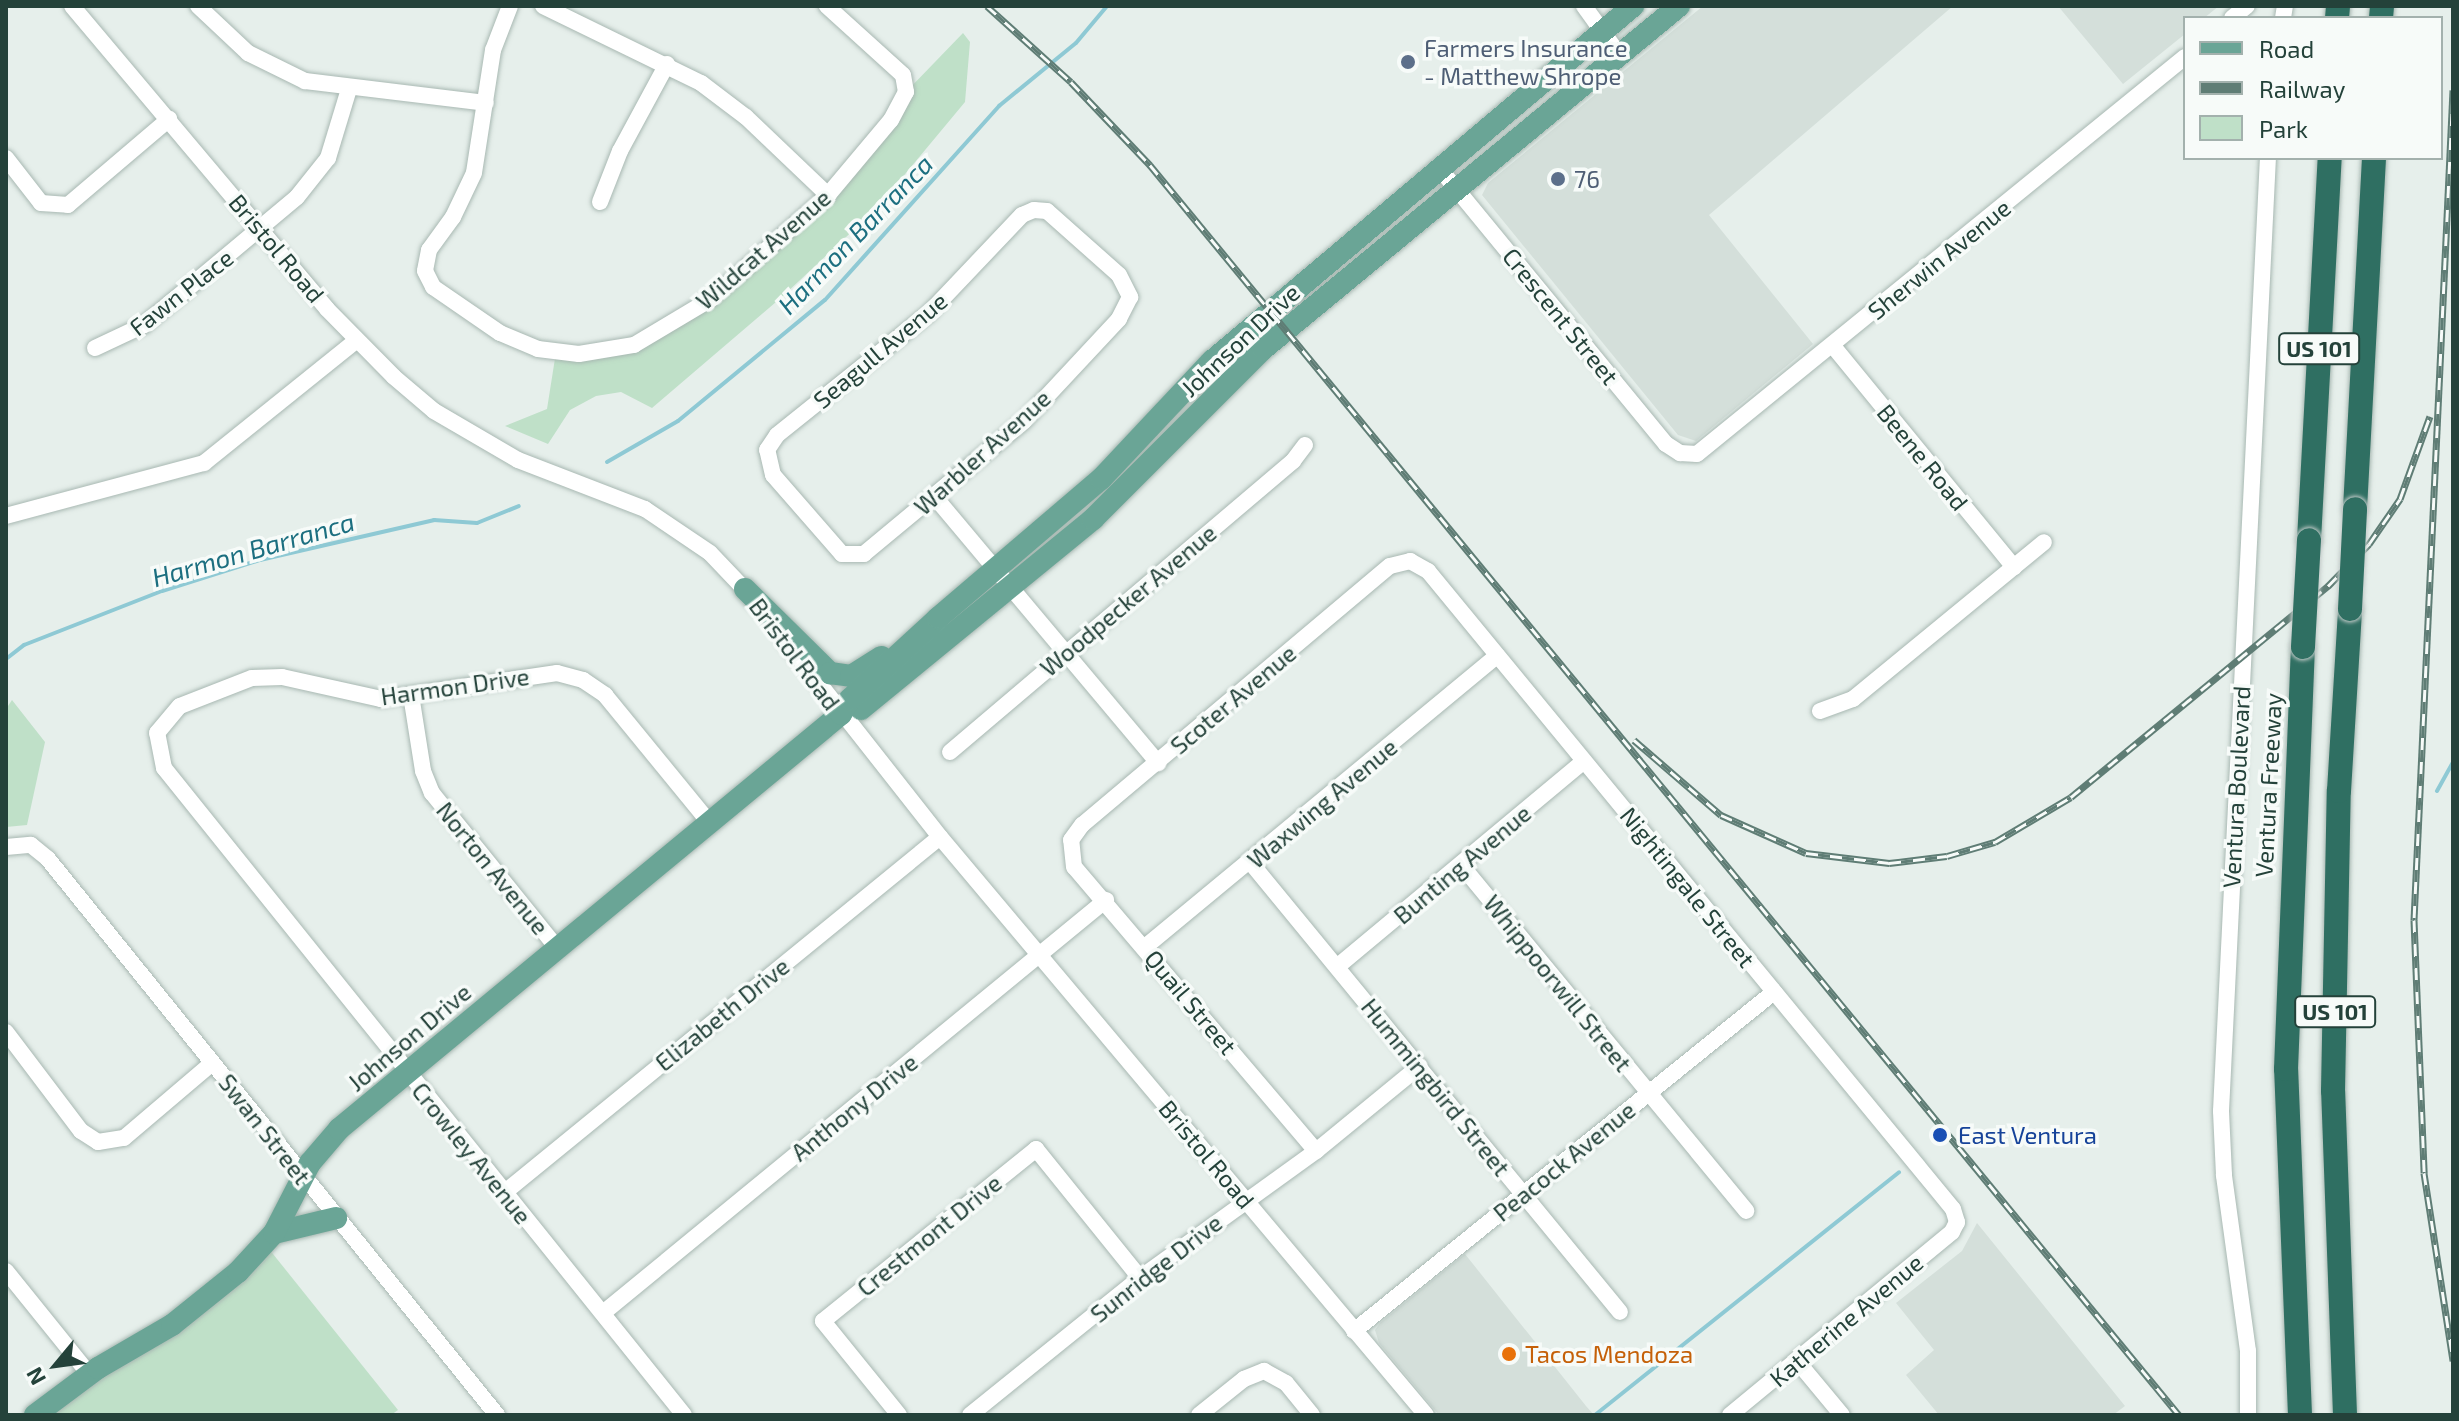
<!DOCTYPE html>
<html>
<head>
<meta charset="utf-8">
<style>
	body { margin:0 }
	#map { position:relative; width:2459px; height:1421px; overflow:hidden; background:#e6efeb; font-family:"Exo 2",sans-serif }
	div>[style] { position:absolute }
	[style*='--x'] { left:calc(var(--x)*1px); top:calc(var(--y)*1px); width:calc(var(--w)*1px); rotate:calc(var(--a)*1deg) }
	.built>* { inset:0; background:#d4dfda }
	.green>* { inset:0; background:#bfe0c8 }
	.stream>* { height:4px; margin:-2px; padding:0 2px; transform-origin:2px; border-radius:2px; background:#8ec9d4 }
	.roads { filter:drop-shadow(0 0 2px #a8b8b2) drop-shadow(0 0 2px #a8b8b2) }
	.minor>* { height:16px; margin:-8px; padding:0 8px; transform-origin:8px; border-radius:8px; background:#fff }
	.major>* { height:22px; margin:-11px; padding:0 11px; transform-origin:11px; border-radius:11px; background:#6aa596 }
	.highway>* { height:24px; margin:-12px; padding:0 12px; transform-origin:12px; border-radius:12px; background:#2f6f62 }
	.rail>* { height:7px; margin-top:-3.5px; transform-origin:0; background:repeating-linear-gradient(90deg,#f7fbf9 0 12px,#5f7d75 0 24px); box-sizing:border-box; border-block:2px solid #5f7d75 }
	.bridges { filter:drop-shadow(0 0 2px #c2cac8) drop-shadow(0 0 2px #c2cac8) }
	.highway-bridge>* { height:24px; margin:-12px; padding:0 12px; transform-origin:12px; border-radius:12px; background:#2f6f62 }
	.dots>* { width:22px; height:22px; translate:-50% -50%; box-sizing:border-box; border:4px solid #f7fbf9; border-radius:50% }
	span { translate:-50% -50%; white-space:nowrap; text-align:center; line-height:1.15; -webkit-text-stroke:7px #f7fbf9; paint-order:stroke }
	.shield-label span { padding:2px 6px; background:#f7fbf9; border:2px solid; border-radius:6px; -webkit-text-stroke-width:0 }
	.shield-label { font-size:22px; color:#24423a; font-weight:700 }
	.service-label { font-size:24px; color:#4e5e75 }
	.left { translate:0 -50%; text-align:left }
	.street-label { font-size:24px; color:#24423a }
	.transit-label { font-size:24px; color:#164399 }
	.food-label { font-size:24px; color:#c56008 }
	.water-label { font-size:26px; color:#1c6f80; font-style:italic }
	.frame { position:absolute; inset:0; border:8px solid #24423a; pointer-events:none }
	.legend { position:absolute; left:2183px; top:16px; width:260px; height:144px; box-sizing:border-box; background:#f7fbf9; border:2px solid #a3b1ad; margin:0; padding:10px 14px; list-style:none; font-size:24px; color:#24423a }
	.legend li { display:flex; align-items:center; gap:16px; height:40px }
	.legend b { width:40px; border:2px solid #a3b1ad }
	.north { position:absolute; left:16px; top:1325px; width:80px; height:80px; -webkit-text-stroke:6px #f7fbf9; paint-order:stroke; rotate:241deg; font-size:22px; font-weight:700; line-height:32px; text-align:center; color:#24423a }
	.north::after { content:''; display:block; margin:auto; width:28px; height:36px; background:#24423a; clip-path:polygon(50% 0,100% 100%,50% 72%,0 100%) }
</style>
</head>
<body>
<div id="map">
	<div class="built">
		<div style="clip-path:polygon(1703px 6px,1953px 6px,1709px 215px,1813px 344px,1696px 441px,1678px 435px,1482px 195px,1488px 183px)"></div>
		<div style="clip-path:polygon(2058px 6px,2219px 6px,2204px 18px,2185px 18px,2185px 34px,2123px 84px)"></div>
		<div style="clip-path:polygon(1977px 1223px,2125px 1406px,2113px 1415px,1939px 1415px,1906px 1375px,1934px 1350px,1896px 1303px,1962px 1251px)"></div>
		<div style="clip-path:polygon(1465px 1254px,1586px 1406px,1594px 1415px,1439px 1415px,1379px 1343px,1375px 1330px,1380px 1323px)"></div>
	</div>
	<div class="green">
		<div style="clip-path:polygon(963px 33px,970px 42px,965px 102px,876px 209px,783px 296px,652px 408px,621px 392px,596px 396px,570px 410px,548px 444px,505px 426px,547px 409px,556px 352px,655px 335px,828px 195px,906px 92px)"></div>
		<div style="clip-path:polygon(12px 700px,45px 742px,27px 825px,6px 827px,6px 709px)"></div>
		<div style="clip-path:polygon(265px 1244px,398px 1410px,391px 1415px,35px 1415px)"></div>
	</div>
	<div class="stream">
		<div style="--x:607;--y:462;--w:82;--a:-30"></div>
		<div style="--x:678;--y:421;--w:190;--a:-39.5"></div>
		<div style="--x:825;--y:300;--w:261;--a:-48.1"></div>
		<div style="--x:999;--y:106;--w:99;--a:-39.3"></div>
		<div style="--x:1076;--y:43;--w:48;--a:-50"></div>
		<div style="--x:6;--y:659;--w:23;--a:-38"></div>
		<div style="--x:24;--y:645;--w:148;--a:-21.4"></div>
		<div style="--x:162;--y:591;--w:103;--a:-17.6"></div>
		<div style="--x:260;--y:560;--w:179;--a:-12.9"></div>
		<div style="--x:434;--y:520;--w:43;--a:4"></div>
		<div style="--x:477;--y:523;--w:45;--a:-22"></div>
		<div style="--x:2437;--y:791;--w:33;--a:-61"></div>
		<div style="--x:1595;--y:1415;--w:389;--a:-38.6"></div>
	</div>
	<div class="roads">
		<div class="minor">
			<div style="--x:72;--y:6;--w:396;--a:49.9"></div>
			<div style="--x:327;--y:309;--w:95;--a:45.4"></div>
			<div style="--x:394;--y:377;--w:52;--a:40.4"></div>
			<div style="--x:434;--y:411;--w:97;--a:30.3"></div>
			<div style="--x:518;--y:460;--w:136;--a:21.1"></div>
			<div style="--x:645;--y:509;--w:78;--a:34.1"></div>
			<div style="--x:710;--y:553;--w:59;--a:46.4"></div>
			<div style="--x:198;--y:6;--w:69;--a:43.2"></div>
			<div style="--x:248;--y:53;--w:64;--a:26.2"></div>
			<div style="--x:305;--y:81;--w:182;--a:6.9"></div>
			<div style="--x:510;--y:6;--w:47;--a:111.1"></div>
			<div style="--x:493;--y:50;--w:124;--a:98.8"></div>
			<div style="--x:474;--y:173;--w:49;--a:115.5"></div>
			<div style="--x:453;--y:217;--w:41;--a:126"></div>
			<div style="--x:429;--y:250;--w:21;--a:101"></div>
			<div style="--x:425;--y:271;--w:18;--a:63"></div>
			<div style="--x:433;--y:287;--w:81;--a:34.5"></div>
			<div style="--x:500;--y:333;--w:41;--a:22.8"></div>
			<div style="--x:538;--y:349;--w:41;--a:7"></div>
			<div style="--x:579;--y:354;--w:56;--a:-9.3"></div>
			<div style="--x:634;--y:345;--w:90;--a:-30.9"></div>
			<div style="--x:711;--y:299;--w:157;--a:-41.6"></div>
			<div style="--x:828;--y:195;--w:98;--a:-50"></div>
			<div style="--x:891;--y:120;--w:32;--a:-62"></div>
			<div style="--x:906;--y:92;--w:17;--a:-100"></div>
			<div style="--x:903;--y:75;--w:103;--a:-137.8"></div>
			<div style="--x:543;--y:6;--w:176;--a:26"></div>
			<div style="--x:701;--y:83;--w:56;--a:37.1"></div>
			<div style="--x:746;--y:117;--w:113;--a:43.6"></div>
			<div style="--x:1584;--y:6;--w:62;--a:54.2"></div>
			<div style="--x:2232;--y:18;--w:19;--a:-39"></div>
			<div style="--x:2283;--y:18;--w:12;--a:-81"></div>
			<div style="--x:6;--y:158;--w:57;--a:52.1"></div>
			<div style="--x:41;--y:203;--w:27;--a:4"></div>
			<div style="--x:68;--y:205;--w:133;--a:-40.4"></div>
			<div style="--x:1440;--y:169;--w:356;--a:50.6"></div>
			<div style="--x:1666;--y:444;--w:17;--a:33"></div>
			<div style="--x:1680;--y:453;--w:17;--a:3"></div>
			<div style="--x:1697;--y:454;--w:629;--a:-39.13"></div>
			<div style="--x:600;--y:202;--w:55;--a:-68.6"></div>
			<div style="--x:620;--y:151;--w:99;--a:-61.6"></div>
			<div style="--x:1034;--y:210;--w:13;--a:4"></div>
			<div style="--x:1047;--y:211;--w:96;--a:41.6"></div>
			<div style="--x:1119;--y:275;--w:25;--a:63"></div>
			<div style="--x:1130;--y:297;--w:25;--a:117"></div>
			<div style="--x:1119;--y:319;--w:139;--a:133"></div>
			<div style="--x:1024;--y:421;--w:208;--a:140.3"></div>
			<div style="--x:864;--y:554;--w:22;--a:180"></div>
			<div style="--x:842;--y:554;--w:105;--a:-131.1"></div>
			<div style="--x:773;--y:475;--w:26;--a:-103"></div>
			<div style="--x:767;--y:450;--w:18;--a:-56"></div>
			<div style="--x:777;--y:435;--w:193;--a:-38.7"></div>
			<div style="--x:928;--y:314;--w:137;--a:-46.5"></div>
			<div style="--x:1022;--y:215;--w:13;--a:-23"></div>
			<div style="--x:1833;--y:346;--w:286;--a:50.7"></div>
			<div style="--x:95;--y:348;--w:54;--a:-25.1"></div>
			<div style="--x:144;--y:325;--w:199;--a:-39.9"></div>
			<div style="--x:297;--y:197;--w:50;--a:-51.5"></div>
			<div style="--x:328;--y:158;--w:72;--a:-73.1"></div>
			<div style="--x:934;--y:496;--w:349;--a:50"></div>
			<div style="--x:6;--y:516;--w:205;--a:-15"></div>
			<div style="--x:204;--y:463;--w:195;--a:-38.8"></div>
			<div style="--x:785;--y:640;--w:251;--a:51.8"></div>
			<div style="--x:940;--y:837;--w:755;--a:49.94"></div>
			<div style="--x:411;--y:695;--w:77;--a:81"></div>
			<div style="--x:423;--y:771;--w:24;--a:68"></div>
			<div style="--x:432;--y:793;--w:199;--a:51.1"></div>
			<div style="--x:1820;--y:711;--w:35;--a:-20"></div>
			<div style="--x:1853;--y:699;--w:247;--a:-39.4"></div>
			<div style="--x:950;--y:752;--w:450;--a:-40.3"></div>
			<div style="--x:1293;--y:461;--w:20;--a:-53"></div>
			<div style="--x:6;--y:847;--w:25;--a:-5"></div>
			<div style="--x:31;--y:845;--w:22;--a:39"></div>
			<div style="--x:48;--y:859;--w:715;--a:51.08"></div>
			<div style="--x:1251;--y:863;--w:581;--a:50.59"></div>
			<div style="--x:1462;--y:866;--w:447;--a:50.5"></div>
			<div style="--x:1145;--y:947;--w:457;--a:-39.6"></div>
			<div style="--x:1338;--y:966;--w:320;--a:-39.8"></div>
			<div style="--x:6;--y:1032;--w:124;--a:52.9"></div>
			<div style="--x:81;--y:1131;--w:20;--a:33"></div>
			<div style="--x:98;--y:1142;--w:26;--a:-9"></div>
			<div style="--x:124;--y:1138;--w:116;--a:-40.4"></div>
			<div style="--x:1316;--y:1151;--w:373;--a:-130.4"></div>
			<div style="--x:1074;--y:867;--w:27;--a:-96"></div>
			<div style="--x:1071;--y:840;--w:19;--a:-54"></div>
			<div style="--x:1082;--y:825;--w:402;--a:-40.1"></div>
			<div style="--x:1390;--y:566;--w:21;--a:-14"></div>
			<div style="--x:1410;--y:561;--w:21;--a:29"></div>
			<div style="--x:1428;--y:571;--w:826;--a:50.55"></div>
			<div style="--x:1953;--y:1209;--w:14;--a:73"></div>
			<div style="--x:1957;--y:1222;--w:11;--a:117"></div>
			<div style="--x:1952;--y:1232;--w:288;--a:140.5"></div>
			<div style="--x:505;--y:1192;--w:561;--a:-39.22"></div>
			<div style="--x:6;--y:1271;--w:132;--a:51.1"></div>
			<div style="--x:603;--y:1313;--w:651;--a:-39.39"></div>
			<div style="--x:1354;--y:1331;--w:540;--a:-38.91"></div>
			<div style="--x:1797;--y:1361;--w:70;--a:50.2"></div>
			<div style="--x:684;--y:1415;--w:830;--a:-128.79"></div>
			<div style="--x:164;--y:768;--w:36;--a:-101"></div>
			<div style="--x:157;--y:733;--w:35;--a:-50"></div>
			<div style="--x:180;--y:706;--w:77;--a:-21.3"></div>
			<div style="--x:252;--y:678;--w:30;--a:-2"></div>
			<div style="--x:282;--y:677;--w:101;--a:12.5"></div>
			<div style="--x:381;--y:699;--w:178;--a:-8.4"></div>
			<div style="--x:557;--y:673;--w:27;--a:15"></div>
			<div style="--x:583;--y:680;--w:27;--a:34"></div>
			<div style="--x:605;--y:695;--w:164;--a:50.7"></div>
			<div style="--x:899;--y:1415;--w:121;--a:-129"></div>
			<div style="--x:823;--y:1321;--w:274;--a:-38.9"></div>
			<div style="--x:1036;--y:1149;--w:166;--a:51.1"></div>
			<div style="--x:970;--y:1415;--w:218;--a:-38.9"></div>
			<div style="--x:1140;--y:1278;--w:217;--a:-35.8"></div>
			<div style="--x:1316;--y:1151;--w:134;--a:-39.3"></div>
			<div style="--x:1199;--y:1415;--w:58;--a:-38.7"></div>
			<div style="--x:1244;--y:1379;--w:22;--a:-22"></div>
			<div style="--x:1264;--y:1371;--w:25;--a:29"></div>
			<div style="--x:1286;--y:1383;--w:41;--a:50.9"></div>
			<div style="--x:2248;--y:1415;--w:64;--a:-90"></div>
			<div style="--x:2248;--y:1351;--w:178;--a:-97.8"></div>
			<div style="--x:2224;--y:1175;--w:64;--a:-92.7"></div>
			<div style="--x:2221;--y:1111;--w:954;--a:-87.18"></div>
		</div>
		<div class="major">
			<div style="--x:745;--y:589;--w:120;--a:44.7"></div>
			<div style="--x:830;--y:673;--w:21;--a:8"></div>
			<div style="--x:851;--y:676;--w:36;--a:-32"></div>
			<div style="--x:861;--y:709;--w:300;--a:-39.3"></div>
			<div style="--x:1093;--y:519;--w:240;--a:-45"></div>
			<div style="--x:1263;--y:349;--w:539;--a:-39.51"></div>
			<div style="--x:274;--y:1233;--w:64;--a:-13.6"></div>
			<div style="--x:35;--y:1415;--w:79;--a:-36.7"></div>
			<div style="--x:98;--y:1368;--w:86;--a:-30.2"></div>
			<div style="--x:172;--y:1325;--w:85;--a:-38.8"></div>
			<div style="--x:238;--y:1272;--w:53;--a:-47.3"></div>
			<div style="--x:274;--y:1233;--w:79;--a:-62.8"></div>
			<div style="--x:310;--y:1163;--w:45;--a:-49.5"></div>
			<div style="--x:339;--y:1129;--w:651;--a:-39.58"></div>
			<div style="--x:841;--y:714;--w:17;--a:-59"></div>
			<div style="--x:850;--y:699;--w:120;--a:-42.6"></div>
			<div style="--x:938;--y:618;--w:214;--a:-40.5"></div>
			<div style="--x:1101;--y:479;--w:162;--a:-46.8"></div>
			<div style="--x:1212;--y:361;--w:551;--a:-40.14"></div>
		</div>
		<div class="highway">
			<div style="--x:2337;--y:18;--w:12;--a:-85"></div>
			<div style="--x:2381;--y:18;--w:12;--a:-85"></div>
			<div style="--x:2355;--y:509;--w:352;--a:-86.9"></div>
			<div style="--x:2309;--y:540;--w:383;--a:-86.9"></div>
			<div style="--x:2300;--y:1415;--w:346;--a:-92.3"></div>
			<div style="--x:2286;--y:1069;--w:422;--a:-87.7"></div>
			<div style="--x:2345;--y:1415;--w:324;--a:-92.1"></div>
			<div style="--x:2333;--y:1091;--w:300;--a:-88.9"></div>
			<div style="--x:2339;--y:791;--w:182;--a:-86.5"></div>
		</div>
	</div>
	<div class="rail">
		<div style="--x:987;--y:6;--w:113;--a:42.1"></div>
		<div style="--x:1071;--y:82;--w:115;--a:46.4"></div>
		<div style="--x:1150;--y:165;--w:1619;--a:50.54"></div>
		<div style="--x:2453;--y:90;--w:831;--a:92.69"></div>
		<div style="--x:2414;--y:920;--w:253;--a:87.7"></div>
		<div style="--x:2424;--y:1173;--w:190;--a:81.2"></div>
		<div style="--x:1634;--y:740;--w:115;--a:40.8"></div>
		<div style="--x:1721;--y:815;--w:93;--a:24.1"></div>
		<div style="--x:1806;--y:853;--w:84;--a:6.9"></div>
		<div style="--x:1889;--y:863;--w:58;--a:-6.9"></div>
		<div style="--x:1947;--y:856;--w:50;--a:-16.3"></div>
		<div style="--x:1995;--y:842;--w:88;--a:-30.6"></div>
		<div style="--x:2071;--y:797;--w:333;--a:-39.4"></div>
		<div style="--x:2328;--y:586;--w:59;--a:-45.7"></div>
		<div style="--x:2369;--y:544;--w:55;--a:-55.4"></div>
		<div style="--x:2400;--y:499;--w:88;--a:-70.1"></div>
	</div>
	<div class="bridges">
		<div class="highway-bridge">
			<div style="--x:2350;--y:609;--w:100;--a:-87.1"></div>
			<div style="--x:2303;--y:647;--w:107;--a:-86.8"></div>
		</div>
	</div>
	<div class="dots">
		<div style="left:1408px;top:62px;background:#5c6f8a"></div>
		<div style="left:1558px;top:179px;background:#5c6f8a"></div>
		<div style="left:1940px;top:1135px;background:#1a4fb4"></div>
		<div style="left:1509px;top:1354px;background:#e8710a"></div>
	</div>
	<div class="shield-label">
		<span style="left:2319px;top:349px">US 101</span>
		<span style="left:2335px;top:1012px">US 101</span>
	</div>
	<div class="service-label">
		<span class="left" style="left:1424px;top:62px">Farmers Insurance<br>- Matthew Shrope</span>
		<span class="left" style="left:1574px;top:179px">76</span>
	</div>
	<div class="street-label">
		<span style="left:277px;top:248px;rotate:50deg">Bristol Road</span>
		<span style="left:763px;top:249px;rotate:-41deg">Wildcat Avenue</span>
		<span style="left:1939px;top:259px;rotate:-39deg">Sherwin Avenue</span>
		<span style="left:181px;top:292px;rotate:-38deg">Fawn Place</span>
		<span style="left:1561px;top:316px;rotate:51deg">Crescent Street</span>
		<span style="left:1240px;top:340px;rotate:-43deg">Johnson Drive</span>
		<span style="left:880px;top:350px;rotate:-40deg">Seagull Avenue</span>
		<span style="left:982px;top:452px;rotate:-42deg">Warbler Avenue</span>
		<span style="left:1923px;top:457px;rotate:51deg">Beene Road</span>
		<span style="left:1128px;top:600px;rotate:-40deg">Woodpecker Avenue</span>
		<span style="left:795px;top:654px;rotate:53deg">Bristol Road</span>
		<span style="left:455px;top:686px;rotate:-8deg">Harmon Drive</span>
		<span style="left:1233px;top:699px;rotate:-40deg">Scoter Avenue</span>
		<span style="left:2268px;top:785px;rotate:-87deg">Ventura Freeway</span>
		<span style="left:2236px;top:787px;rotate:-87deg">Ventura Boulevard</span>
		<span style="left:1322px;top:803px;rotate:-40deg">Waxwing Avenue</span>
		<span style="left:1462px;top:864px;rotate:-40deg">Bunting Avenue</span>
		<span style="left:493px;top:868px;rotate:51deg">Norton Avenue</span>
		<span style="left:1688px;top:887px;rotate:51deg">Nightingale Street</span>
		<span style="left:1558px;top:983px;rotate:51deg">Whippoorwill Street</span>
		<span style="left:1191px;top:1002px;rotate:50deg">Quail Street</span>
		<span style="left:722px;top:1014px;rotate:-39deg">Elizabeth Drive</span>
		<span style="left:409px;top:1037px;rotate:-40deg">Johnson Drive</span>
		<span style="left:1436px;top:1087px;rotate:51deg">Hummingbird Street</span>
		<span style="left:854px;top:1107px;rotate:-39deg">Anthony Drive</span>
		<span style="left:265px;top:1129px;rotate:52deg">Swan Street</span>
		<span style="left:472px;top:1153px;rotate:51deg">Crowley Avenue</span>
		<span style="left:1207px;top:1154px;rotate:50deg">Bristol Road</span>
		<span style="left:1564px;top:1161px;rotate:-39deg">Peacock Avenue</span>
		<span style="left:929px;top:1235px;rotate:-39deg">Crestmont Drive</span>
		<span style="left:1156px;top:1268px;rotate:-38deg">Sunridge Drive</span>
		<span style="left:1846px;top:1320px;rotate:-40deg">Katherine Avenue</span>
	</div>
	<div class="transit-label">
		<span class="left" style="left:1958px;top:1135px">East Ventura</span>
	</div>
	<div class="food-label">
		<span class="left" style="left:1525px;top:1354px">Tacos Mendoza</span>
	</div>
	<div class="water-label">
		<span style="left:855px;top:234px;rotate:-46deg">Harmon Barranca</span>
		<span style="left:253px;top:549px;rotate:-16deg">Harmon Barranca</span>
	</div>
	<div class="frame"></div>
	<ul class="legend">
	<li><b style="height:10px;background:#6aa596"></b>Road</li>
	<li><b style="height:10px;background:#5f7d75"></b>Railway</li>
	<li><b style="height:22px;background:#bfe0c8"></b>Park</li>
	</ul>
	<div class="north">N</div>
</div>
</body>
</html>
